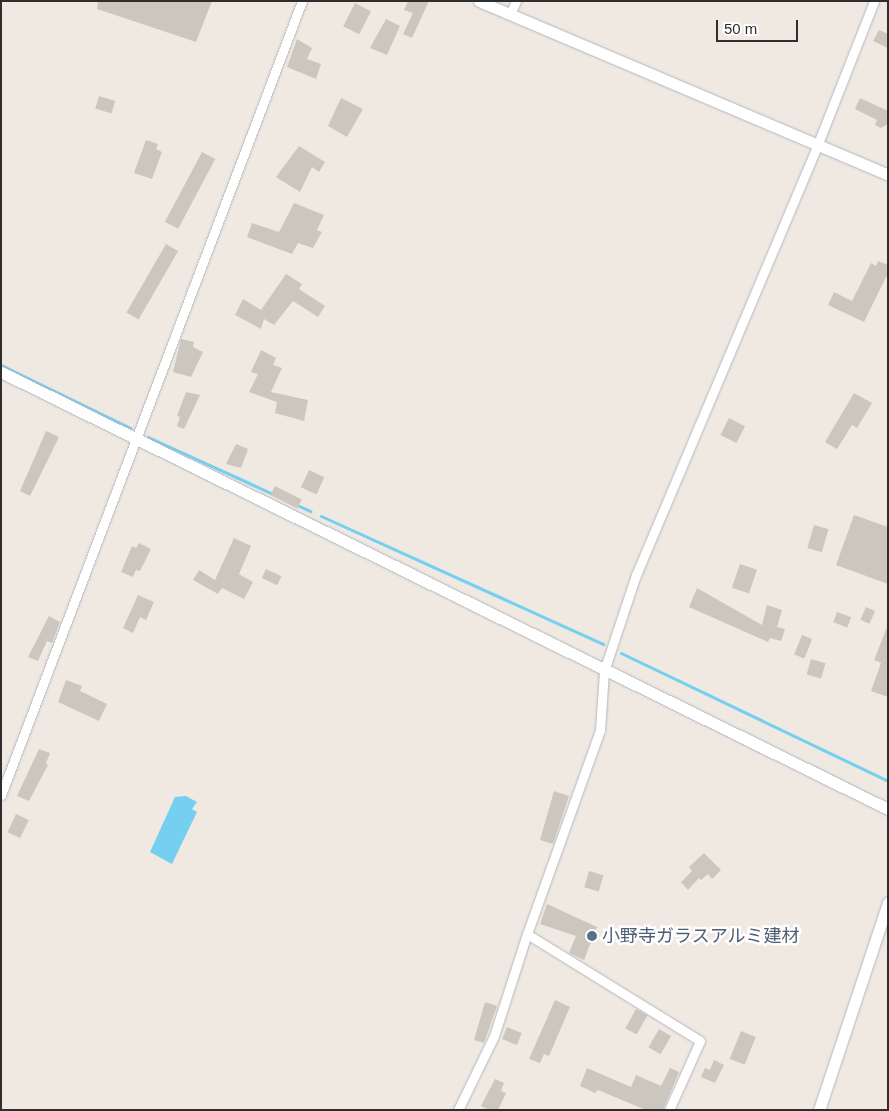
<!DOCTYPE html>
<html>
<head>
<meta charset="utf-8">
<style>
	body { margin:0 }
	#map { position:relative; width:889px; height:1111px; overflow:hidden; background:#efe9e1; font-family:Arial,"Noto Sans JP",sans-serif }
	div>[style] { position:absolute }
	[style*='--x'] { left:calc(var(--x)*1px); top:calc(var(--y)*1px); width:calc(var(--w)*1px); rotate:calc(var(--a)*1deg) }
	.water>* { inset:0; background:#75cff0 }
	.stream>* { height:3px; margin:-1.5px; padding:0 1.5px; transform-origin:1.5px; border-radius:1.5px; background:#75cff0 }
	.building>* { inset:0; background:#cbc7bf; transform-origin:0 0 }
	.roads { filter:drop-shadow(0 0 1px #b4b7c1) drop-shadow(0 0 1px #b4b7c1) }
	.minor>* { height:9px; margin:-4.5px; padding:0 4.5px; transform-origin:4.5px; border-radius:4.5px; background:#fff }
	.tertiary>* { height:11px; margin:-5.5px; padding:0 5.5px; transform-origin:5.5px; border-radius:5.5px; background:#fff }
	.dots>* { width:14px; height:14px; translate:-50% -50%; box-sizing:border-box; border:2px solid #fff; border-radius:50% }
	span { translate:-50% -50%; white-space:nowrap; text-align:center; line-height:1.15; -webkit-text-stroke:5px #fff; paint-order:stroke }
	.service-label { font-size:18px; color:#4e5e75 }
	.left { translate:0 -50%; text-align:left }
	.frame { position:absolute; inset:0; border:2px solid #2e2e2e; pointer-events:none }
	.scale { position:absolute; left:716px; top:20px; width:82px; height:22px; box-sizing:border-box; border:2px solid #2e2e2e; border-top:0; padding-left:6px; font-size:15px; line-height:18px; white-space:nowrap; color:#2e2e2e; -webkit-text-stroke:4px #fff; paint-order:stroke }
</style>
</head>
<body>
<div id="map">
	<div class="water">
		<div style="clip-path:polygon(186px 796px,197px 802px,192px 809px,197px 812px,172px 864px,150px 852px,175px 797px)"></div>
	</div>
	<div class="stream">
		<div style="--x:1;--y:365;--w:144;--a:26"></div>
		<div style="--x:148;--y:437;--w:137;--a:24.5"></div>
		<div style="--x:295;--y:504;--w:17;--a:25"></div>
		<div style="--x:321;--y:516;--w:310;--a:24.4"></div>
		<div style="--x:621;--y:653;--w:296;--a:25.6"></div>
	</div>
	<div class="building">
		<div style="clip-path:polygon(98px 1px,212px 1px,196px 42px,97px 9px)"></div>
		<div style="clip-path:polygon(408px 1px,429px 1px,412px 38px,403px 34px,413px 13px,404px 10px)"></div>
		<div style="left:355px;top:3px;width:18px;height:26px;rotate:27deg"></div>
		<div style="clip-path:polygon(386px 19px,400px 26px,387px 55px,370px 48px)"></div>
		<div style="clip-path:polygon(879px 30px,888px 34px,888px 48px,873px 41px)"></div>
		<div style="clip-path:polygon(297px 39px,312px 48px,307px 59px,321px 64px,316px 79px,287px 67px)"></div>
		<div style="left:99px;top:96px;width:17px;height:13px;rotate:17deg"></div>
		<div style="clip-path:polygon(341px 98px,363px 109px,347px 137px,328px 126px)"></div>
		<div style="clip-path:polygon(860px 98px,888px 111px,888px 124px,881px 128px,875px 125px,877px 120px,855px 109px)"></div>
		<div style="clip-path:polygon(146px 140px,158px 144px,156px 149px,162px 152px,152px 179px,134px 173px)"></div>
		<div style="clip-path:polygon(299px 146px,325px 162px,319px 172px,312px 167px,300px 192px,276px 177px)"></div>
		<div style="left:202px;top:152px;width:15px;height:79px;rotate:28deg"></div>
		<div style="clip-path:polygon(294px 203px,324px 215px,317px 230px,322px 232px,313px 248px,298px 243px,292px 254px,247px 237px,252px 223px,279px 232px)"></div>
		<div style="left:166px;top:244px;width:14px;height:79px;rotate:30deg"></div>
		<div style="clip-path:polygon(878px 261px,888px 265px,888px 273px,864px 322px,828px 305px,834px 292px,852px 301px,871px 263px,876px 266px)"></div>
		<div style="clip-path:polygon(286px 274px,302px 284px,299px 289px,325px 306px,318px 317px,293px 301px,274px 325px,264px 319px,261px 329px,235px 315px,243px 299px,261px 310px)"></div>
		<div style="clip-path:polygon(181px 339px,194px 342px,193px 347px,203px 352px,191px 377px,173px 372px)"></div>
		<div style="clip-path:polygon(261px 350px,276px 358px,273px 365px,282px 368px,271px 392px,308px 400px,304px 421px,275px 413px,277px 402px,249px 392px,258px 374px,251px 372px)"></div>
		<div style="clip-path:polygon(186px 392px,200px 395px,184px 429px,177px 426px,180px 417px,177px 416px)"></div>
		<div style="clip-path:polygon(854px 393px,872px 403px,857px 428px,852px 425px,837px 449px,825px 442px)"></div>
		<div style="left:729px;top:418px;width:18px;height:19px;rotate:27deg"></div>
		<div style="clip-path:polygon(46px 431px,59px 437px,30px 496px,20px 491px)"></div>
		<div style="clip-path:polygon(236px 444px,248px 449px,241px 468px,226px 464px)"></div>
		<div style="left:309px;top:470px;width:17px;height:19px;rotate:25deg"></div>
		<div style="left:275px;top:486px;width:30px;height:10px;rotate:27deg"></div>
		<div style="clip-path:polygon(854px 515px,888px 527px,888px 584px,836px 565px)"></div>
		<div style="left:814px;top:525px;width:15px;height:24px;rotate:16deg"></div>
		<div style="clip-path:polygon(234px 538px,251px 546px,239px 574px,253px 582px,244px 599px,222px 588px,218px 594px,193px 580px,199px 570px,215px 580px)"></div>
		<div style="clip-path:polygon(139px 543px,151px 549px,140px 571px,136px 570px,133px 577px,121px 572px,132px 546px,136px 548px)"></div>
		<div style="left:740px;top:564px;width:18px;height:25px;rotate:19deg"></div>
		<div style="left:266px;top:569px;width:17px;height:10px;rotate:25deg"></div>
		<div style="clip-path:polygon(697px 588px,762px 625px,767px 605px,782px 610px,777px 627px,785px 629px,781px 641px,770px 638px,768px 642px,689px 607px)"></div>
		<div style="clip-path:polygon(138px 595px,154px 602px,146px 620px,140px 617px,133px 633px,123px 628px)"></div>
		<div style="left:866px;top:607px;width:10px;height:14px;rotate:24deg"></div>
		<div style="left:837px;top:612px;width:15px;height:11px;rotate:20deg"></div>
		<div style="clip-path:polygon(49px 616px,60px 622px,52px 643px,47px 641px,38px 661px,28px 657px)"></div>
		<div style="clip-path:polygon(887px 627px,888px 627px,888px 697px,871px 691px,881px 663px,874px 660px)"></div>
		<div style="left:802px;top:635px;width:11px;height:21px;rotate:22deg"></div>
		<div style="left:811px;top:659px;width:15px;height:16px;rotate:16deg"></div>
		<div style="clip-path:polygon(66px 680px,82px 686px,80px 691px,107px 704px,99px 721px,58px 702px)"></div>
		<div style="clip-path:polygon(39px 749px,50px 753px,46px 763px,48px 765px,29px 801px,17px 796px)"></div>
		<div style="clip-path:polygon(554px 791px,569px 796px,553px 844px,540px 840px)"></div>
		<div style="left:16px;top:814px;width:14px;height:20px;rotate:25deg"></div>
		<div style="clip-path:polygon(704px 853px,721px 870px,712px 879px,708px 874px,701px 880px,699px 878px,688px 890px,681px 882px,692px 871px,689px 867px)"></div>
		<div style="left:589px;top:871px;width:15px;height:17px;rotate:16deg"></div>
		<div style="clip-path:polygon(547px 904px,597px 927px,584px 960px,569px 953px,576px 936px,540px 924px)"></div>
		<div style="clip-path:polygon(555px 1000px,570px 1007px,549px 1056px,544px 1054px,540px 1063px,529px 1059px)"></div>
		<div style="clip-path:polygon(485px 1002px,497px 1006px,484px 1043px,474px 1040px)"></div>
		<div style="left:636px;top:1009px;width:13px;height:22px;rotate:29deg"></div>
		<div style="left:507px;top:1027px;width:16px;height:13px;rotate:22deg"></div>
		<div style="left:659px;top:1029px;width:14px;height:21px;rotate:30deg"></div>
		<div style="left:741px;top:1031px;width:16px;height:30px;rotate:22deg"></div>
		<div style="clip-path:polygon(714px 1060px,724px 1065px,715px 1083px,701px 1077px,705px 1068px,710px 1070px)"></div>
		<div style="clip-path:polygon(587px 1068px,631px 1087px,636px 1075px,661px 1086px,670px 1068px,679px 1072px,663px 1110px,646px 1110px,598px 1090px,595px 1093px,580px 1086px)"></div>
		<div style="clip-path:polygon(495px 1079px,504px 1083px,501px 1091px,506px 1093px,498px 1110px,489px 1110px,481px 1106px)"></div>
	</div>
	<div class="roads">
		<div class="minor">
			<div style="--x:510;--y:14;--w:14;--a:-65"></div>
			<div style="--x:1;--y:795;--w:849;--a:-69.24"></div>
			<div style="--x:527;--y:934;--w:203;--a:31.7"></div>
			<div style="--x:700;--y:1041;--w:76;--a:114.2"></div>
			<div style="--x:458;--y:1110;--w:82;--a:-64.1"></div>
			<div style="--x:494;--y:1036;--w:107;--a:-72.1"></div>
			<div style="--x:527;--y:934;--w:217;--a:-70.3"></div>
			<div style="--x:600;--y:730;--w:59;--a:-86.1"></div>
			<div style="--x:604;--y:671;--w:101;--a:-71.6"></div>
			<div style="--x:636;--y:575;--w:466;--a:-67.1"></div>
			<div style="--x:817;--y:146;--w:156;--a:-68.5"></div>
		</div>
		<div class="tertiary">
			<div style="--x:479;--y:1;--w:444;--a:23"></div>
			<div style="--x:1;--y:372;--w:989;--a:26.23"></div>
			<div style="--x:819;--y:1110;--w:219;--a:-71.6"></div>
		</div>
	</div>
	<div class="dots">
		<div style="left:592px;top:936px;background:#5c6f8a"></div>
	</div>
	<div class="service-label">
		<span class="left" style="left:602px;top:936px">小野寺ガラスアルミ建材</span>
	</div>
	<div class="frame"></div>
	<div class="scale">50 m</div>
</div>
</body>
</html>
